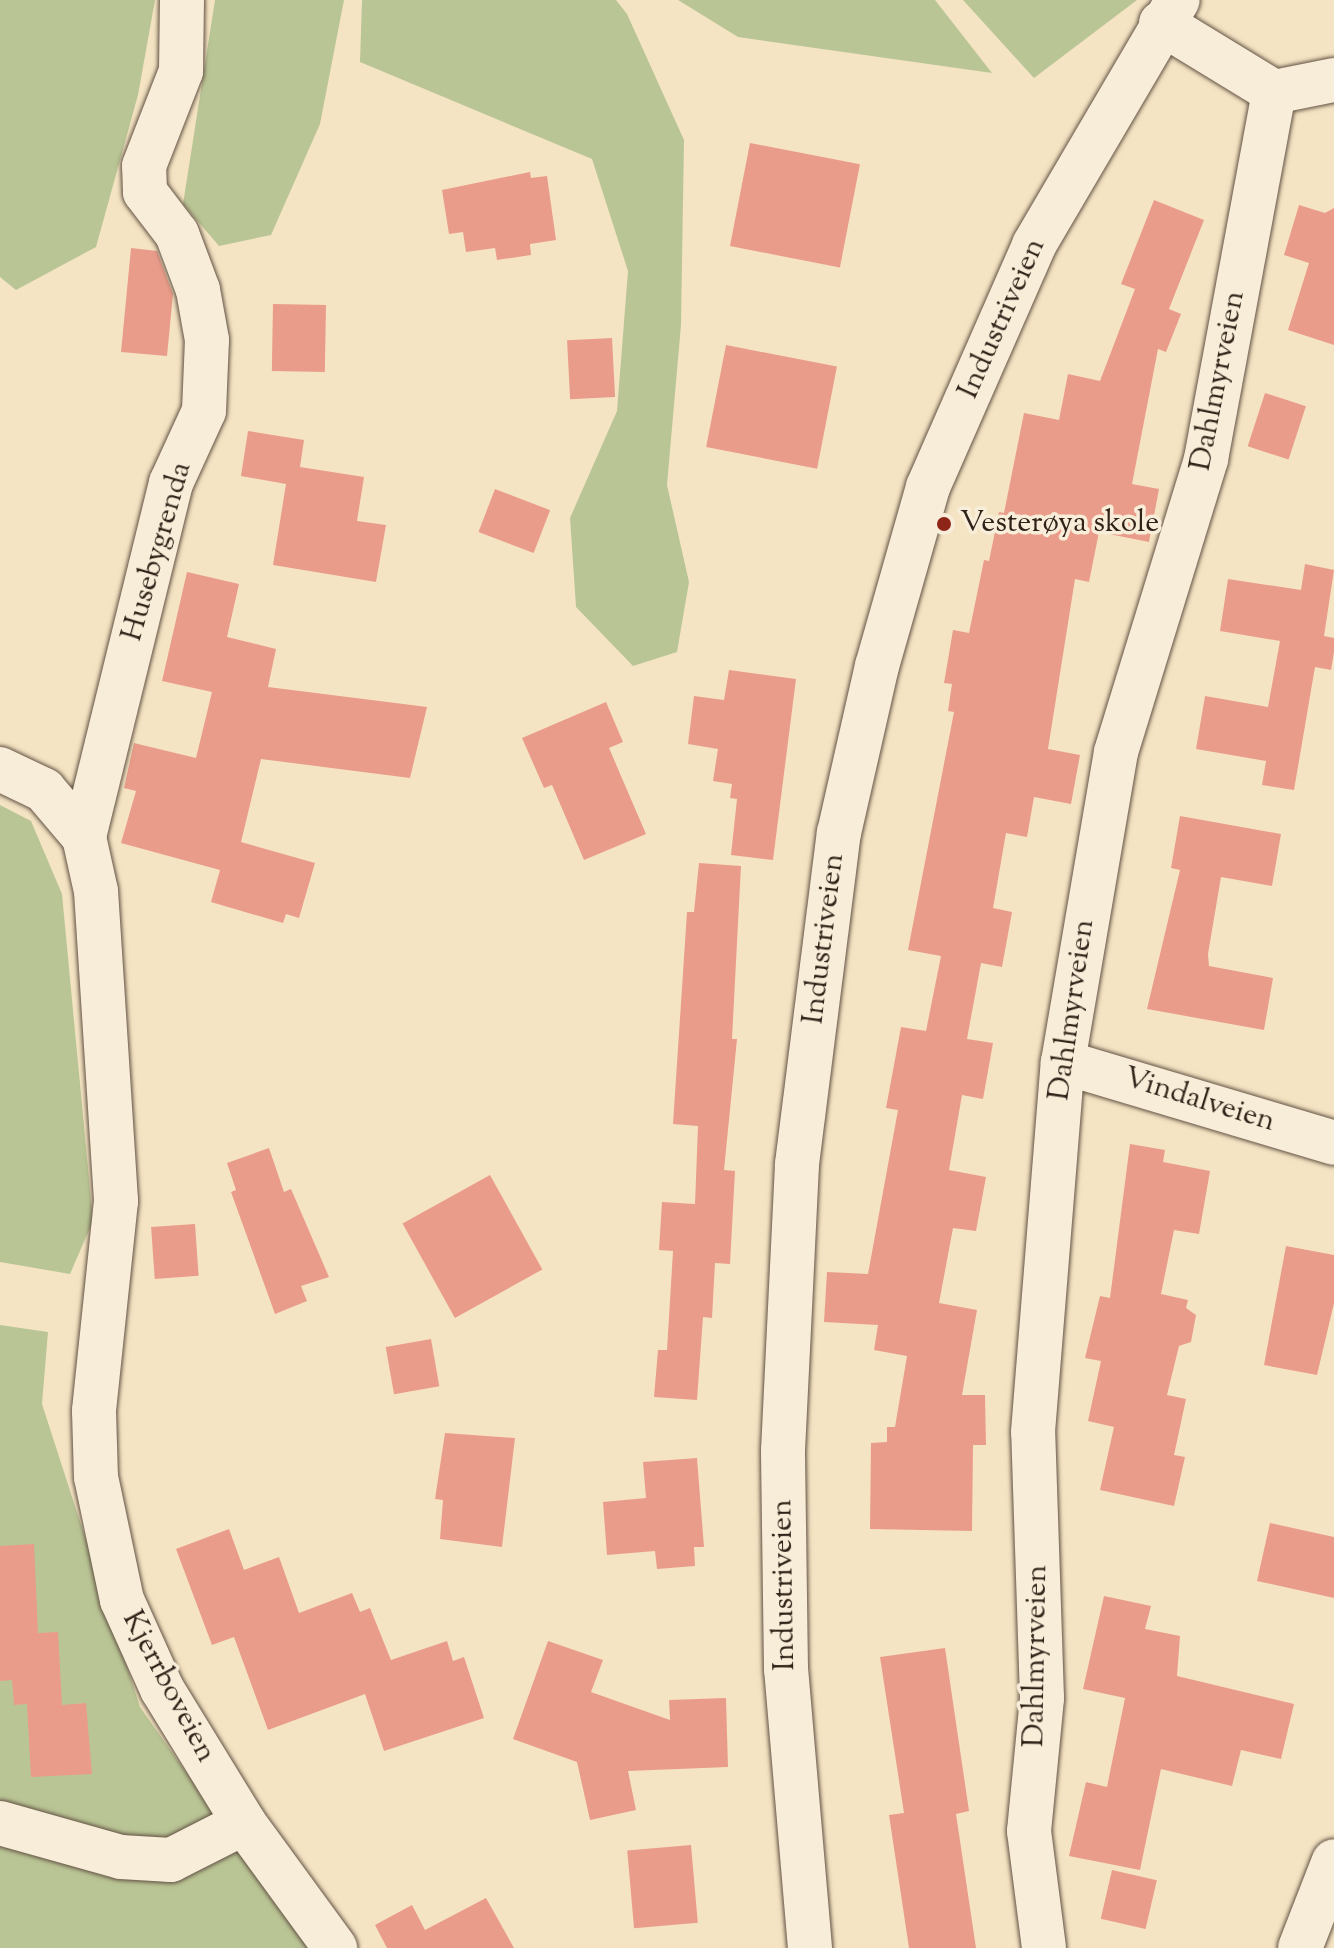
<!DOCTYPE html>
<html>
<head>
<meta charset="utf-8">
<style>
	body { margin:0 }
	#map { position:relative; width:1334px; height:1948px; overflow:hidden; background:#f5e4c3; font-family:"Sorts Mill Goudy",serif }
	div>[style] { position:absolute }
	[style*='--x'] { left:calc(var(--x)*1px); top:calc(var(--y)*1px); width:calc(var(--w)*1px); rotate:calc(var(--a)*1deg) }
	.green>* { inset:0; background:#bac595 }
	.building>* { inset:0; background:#ea9c8a; transform-origin:0 0 }
	.roads { filter:drop-shadow(0 0 2px #625244) drop-shadow(0 0 2px #625244) }
	.minor>* { height:44px; margin:-22px; padding:0 22px; transform-origin:22px; border-radius:22px; background:#f8edd8 }
	.dots>* { width:22px; height:22px; translate:-50% -50%; box-sizing:border-box; border:4px solid #f8edd8; border-radius:50% }
	span { translate:-50% -50%; white-space:nowrap; text-align:center; line-height:1.15; -webkit-text-stroke:7px #f8edd8; paint-order:stroke }
	.street-label { font-size:30px; color:#312219 }
	.poi-label { font-size:30px; color:#312219 }
	.left { translate:0 -50%; text-align:left }
</style>
</head>
<body>
<div id="map">
	<div class="green">
		<div style="clip-path:polygon(0 0,155px 0,138px 95px,96px 247px,16px 290px,0 277px)"></div>
		<div style="clip-path:polygon(215px 0,344px 0,320px 124px,271px 235px,219px 246px,183px 204px)"></div>
		<div style="clip-path:polygon(362px 0,616px 0,627px 14px,684px 140px,681px 325px,667px 485px,689px 582px,677px 652px,633px 666px,576px 607px,570px 518px,617px 411px,628px 271px,592px 159px,360px 62px)"></div>
		<div style="clip-path:polygon(678px 0,935px 0,992px 73px,738px 37px)"></div>
		<div style="clip-path:polygon(963px 0,1137px 0,1034px 78px)"></div>
		<div style="clip-path:polygon(0 805px,31px 821px,62px 894px,93px 1221px,70px 1274px,0 1262px)"></div>
		<div style="clip-path:polygon(0 1325px,48px 1332px,42px 1404px,140px 1707px,310px 1948px,0 1948px)"></div>
	</div>
	<div class="building">
		<div style="left:750px;top:143px;width:112px;height:105px;rotate:11deg"></div>
		<div style="clip-path:polygon(530px 172px,531px 178px,547px 176px,556px 240px,530px 244px,531px 255px,497px 260px,495px 248px,466px 252px,463px 232px,449px 234px,442px 190px)"></div>
		<div style="clip-path:polygon(1154px 200px,1204px 220px,1169px 309px,1181px 314px,1166px 352px,1158px 349px,1132px 484px,1159px 489px,1149px 542px,1099px 532px,1089px 582px,1075px 579px,1048px 749px,1080px 755px,1071px 804px,1034px 797px,1027px 837px,1006px 833px,993px 908px,1012px 912px,1002px 967px,981px 963px,967px 1039px,993px 1043px,983px 1099px,962px 1095px,949px 1170px,986px 1177px,976px 1231px,953px 1228px,939px 1303px,977px 1310px,962px 1395px,985px 1395px,986px 1445px,973px 1445px,972px 1531px,870px 1529px,871px 1443px,887px 1442px,887px 1427px,895px 1427px,907px 1356px,874px 1350px,878px 1325px,824px 1322px,827px 1272px,868px 1274px,898px 1110px,886px 1108px,901px 1027px,926px 1031px,941px 956px,908px 950px,954px 712px,948px 711px,952px 684px,944px 683px,953px 630px,969px 633px,984px 560px,989px 561px,999px 512px,1004px 513px,1024px 413px,1059px 420px,1068px 374px,1100px 381px,1135px 289px,1121px 284px)"></div>
		<div style="clip-path:polygon(1299px 205px,1325px 213px,1334px 208px,1334px 345px,1288px 330px,1309px 263px,1284px 255px)"></div>
		<div style="clip-path:polygon(131px 248px,157px 251px,173px 294px,167px 356px,121px 352px)"></div>
		<div style="left:273px;top:304px;width:53px;height:67px;rotate:1deg"></div>
		<div style="left:612px;top:338px;width:59px;height:45px;rotate:87deg"></div>
		<div style="left:726px;top:345px;width:113px;height:104px;rotate:11deg"></div>
		<div style="left:1265px;top:393px;width:43px;height:56px;rotate:18deg"></div>
		<div style="clip-path:polygon(248px 431px,304px 440px,300px 467px,364px 477px,357px 521px,386px 525px,376px 582px,273px 565px,286px 484px,241px 476px)"></div>
		<div style="left:495px;top:489px;width:59px;height:46px;rotate:21deg"></div>
		<div style="clip-path:polygon(1305px 564px,1334px 570px,1324px 636px,1334px 638px,1334px 652px,1331px 670px,1315px 667px,1294px 790px,1262px 785px,1266px 761px,1196px 749px,1205px 696px,1268px 707px,1280px 641px,1220px 631px,1228px 579px,1301px 590px)"></div>
		<div style="clip-path:polygon(187px 572px,239px 584px,227px 637px,276px 649px,268px 687px,427px 707px,410px 778px,261px 759px,241px 842px,315px 863px,299px 918px,286px 914px,283px 923px,211px 902px,220px 870px,121px 843px,136px 791px,124px 788px,134px 743px,196px 758px,212px 692px,162px 681px)"></div>
		<div style="clip-path:polygon(729px 670px,796px 679px,773px 860px,731px 855px,737px 799px,730px 798px,732px 784px,713px 781px,718px 749px,688px 744px,694px 696px,724px 700px)"></div>
		<div style="clip-path:polygon(606px 702px,623px 742px,609px 748px,646px 834px,584px 860px,552px 785px,544px 788px,522px 738px)"></div>
		<div style="clip-path:polygon(1180px 816px,1281px 834px,1272px 886px,1221px 877px,1208px 954px,1209px 966px,1273px 978px,1264px 1030px,1147px 1009px,1180px 870px,1171px 868px)"></div>
		<div style="clip-path:polygon(699px 863px,741px 866px,732px 1039px,737px 1039px,724px 1170px,735px 1171px,730px 1264px,715px 1263px,712px 1318px,703px 1317px,697px 1400px,654px 1397px,658px 1350px,667px 1350px,673px 1251px,659px 1250px,662px 1202px,695px 1204px,698px 1126px,673px 1124px,687px 912px,694px 912px)"></div>
		<div style="clip-path:polygon(1130px 1144px,1165px 1150px,1163px 1162px,1210px 1171px,1199px 1234px,1174px 1230px,1161px 1294px,1188px 1300px,1186px 1308px,1196px 1315px,1191px 1342px,1179px 1346px,1167px 1395px,1186px 1399px,1174px 1455px,1185px 1457px,1174px 1506px,1100px 1490px,1114px 1427px,1088px 1421px,1101px 1361px,1085px 1358px,1100px 1296px,1110px 1298px)"></div>
		<div style="clip-path:polygon(269px 1148px,284px 1192px,291px 1189px,329px 1277px,301px 1286px,307px 1301px,275px 1314px,231px 1192px,236px 1190px,227px 1163px)"></div>
		<div style="left:490px;top:1175px;width:108px;height:100px;rotate:61deg"></div>
		<div style="left:195px;top:1224px;width:52px;height:44px;rotate:86deg"></div>
		<div style="clip-path:polygon(1286px 1246px,1334px 1255px,1334px 1303px,1317px 1375px,1264px 1365px)"></div>
		<div style="left:431px;top:1339px;width:48px;height:46px;rotate:80deg"></div>
		<div style="clip-path:polygon(445px 1433px,515px 1438px,502px 1547px,440px 1539px,443px 1500px,435px 1499px)"></div>
		<div style="clip-path:polygon(697px 1458px,704px 1547px,694px 1547px,695px 1566px,657px 1569px,655px 1551px,607px 1555px,603px 1502px,646px 1498px,643px 1462px)"></div>
		<div style="clip-path:polygon(1270px 1523px,1334px 1537px,1334px 1598px,1257px 1581px)"></div>
		<div style="clip-path:polygon(229px 1529px,244px 1570px,279px 1557px,299px 1613px,352px 1593px,360px 1612px,370px 1608px,391px 1660px,447px 1641px,453px 1661px,464px 1657px,484px 1718px,384px 1751px,365px 1694px,268px 1730px,234px 1637px,212px 1645px,176px 1549px)"></div>
		<div style="clip-path:polygon(34px 1544px,38px 1633px,58px 1632px,62px 1705px,86px 1703px,92px 1774px,31px 1777px,27px 1704px,14px 1705px,12px 1680px,0 1681px,0 1546px)"></div>
		<div style="clip-path:polygon(1104px 1596px,1151px 1606px,1145px 1629px,1180px 1636px,1177px 1676px,1294px 1704px,1281px 1759px,1241px 1750px,1232px 1786px,1161px 1769px,1140px 1870px,1069px 1856px,1086px 1782px,1107px 1787px,1125px 1698px,1083px 1689px)"></div>
		<div style="clip-path:polygon(548px 1641px,603px 1660px,591px 1692px,670px 1720px,669px 1700px,726px 1698px,728px 1767px,628px 1771px,636px 1810px,590px 1820px,577px 1762px,513px 1739px)"></div>
		<div style="clip-path:polygon(945px 1648px,969px 1811px,956px 1814px,976px 1948px,909px 1948px,889px 1815px,904px 1813px,880px 1657px)"></div>
		<div style="left:691px;top:1845px;width:78px;height:64px;rotate:85deg"></div>
		<div style="left:1112px;top:1870px;width:46px;height:50px;rotate:13deg"></div>
		<div style="clip-path:polygon(486px 1898px,514px 1948px,387px 1948px,375px 1925px,412px 1905px,425px 1930px)"></div>
	</div>
	<div class="roads">
		<div class="minor">
			<div style="--x:1161;--y:23;--w:132;--a:31.4"></div>
			<div style="--x:1274;--y:92;--w:61;--a:-11.3"></div>
			<div style="--x:0;--y:769;--w:49;--a:25.5"></div>
			<div style="--x:44;--y:790;--w:62;--a:49.6"></div>
			<div style="--x:84;--y:837;--w:55;--a:77.5"></div>
			<div style="--x:96;--y:891;--w:311;--a:86.3"></div>
			<div style="--x:116;--y:1201;--w:211;--a:96"></div>
			<div style="--x:94;--y:1411;--w:66;--a:88.3"></div>
			<div style="--x:96;--y:1477;--w:126;--a:78.1"></div>
			<div style="--x:122;--y:1600;--w:98;--a:65.8"></div>
			<div style="--x:162;--y:1689;--w:157;--a:58.5"></div>
			<div style="--x:244;--y:1823;--w:155;--a:53.9"></div>
			<div style="--x:84;--y:837;--w:365;--a:-76.2"></div>
			<div style="--x:171;--y:483;--w:79;--a:-65.4"></div>
			<div style="--x:204;--y:411;--w:71;--a:-87.6"></div>
			<div style="--x:207;--y:340;--w:51;--a:-100.2"></div>
			<div style="--x:198;--y:290;--w:60;--a:-110.6"></div>
			<div style="--x:177;--y:234;--w:53;--a:-127.3"></div>
			<div style="--x:145;--y:192;--w:26;--a:-92"></div>
			<div style="--x:144;--y:166;--w:102;--a:-68.7"></div>
			<div style="--x:181;--y:71;--w:71;--a:-89.2"></div>
			<div style="--x:1063;--y:1062;--w:283;--a:16.6"></div>
			<div style="--x:0;--y:1823;--w:126;--a:15.7"></div>
			<div style="--x:121;--y:1857;--w:50;--a:3.4"></div>
			<div style="--x:171;--y:1860;--w:82;--a:-26.9"></div>
			<div style="--x:810;--y:1948;--w:280;--a:-94.9"></div>
			<div style="--x:786;--y:1669;--w:218;--a:-90.8"></div>
			<div style="--x:783;--y:1451;--w:287;--a:-87.2"></div>
			<div style="--x:797;--y:1164;--w:334;--a:-82.8"></div>
			<div style="--x:839;--y:833;--w:171;--a:-77.2"></div>
			<div style="--x:877;--y:666;--w:186;--a:-74.1"></div>
			<div style="--x:928;--y:487;--w:264;--a:-66.3"></div>
			<div style="--x:1034;--y:245;--w:284;--a:-59.6"></div>
			<div style="--x:1044;--y:1948;--w:118;--a:-97.3"></div>
			<div style="--x:1029;--y:1831;--w:134;--a:-84.4"></div>
			<div style="--x:1042;--y:1698;--w:266;--a:-91.9"></div>
			<div style="--x:1033;--y:1432;--w:371;--a:-85.4"></div>
			<div style="--x:1063;--y:1062;--w:314;--a:-80.3"></div>
			<div style="--x:1116;--y:752;--w:307;--a:-72.9"></div>
			<div style="--x:1206;--y:459;--w:373;--a:-79.5"></div>
			<div style="--x:1300;--y:1948;--w:93;--a:-68.7"></div>
		</div>
	</div>
	<div class="dots">
		<div style="left:944px;top:524px;background:#8f2418"></div>
	</div>
	<div class="street-label">
		<span style="left:1003px;top:319px;rotate:-66deg">Industriveien</span>
		<span style="left:1219px;top:381px;rotate:-79deg">Dahlmyrveien</span>
		<span style="left:158px;top:552px;rotate:-74deg">Husebygrenda</span>
		<span style="left:825px;top:939px;rotate:-83deg">Industriveien</span>
		<span style="left:1073px;top:1010px;rotate:-82deg">Dahlmyrveien</span>
		<span style="left:1199px;top:1101px;rotate:17deg">Vindalveien</span>
		<span style="left:785px;top:1585px;rotate:-91deg">Industriveien</span>
		<span style="left:1037px;top:1656px;rotate:-89deg">Dahlmyrveien</span>
		<span style="left:168px;top:1687px;rotate:62deg">Kjerrboveien</span>
	</div>
	<div class="poi-label">
		<span class="left" style="left:960px;top:524px">Vesterøya skole</span>
	</div>
</div>
</body>
</html>
